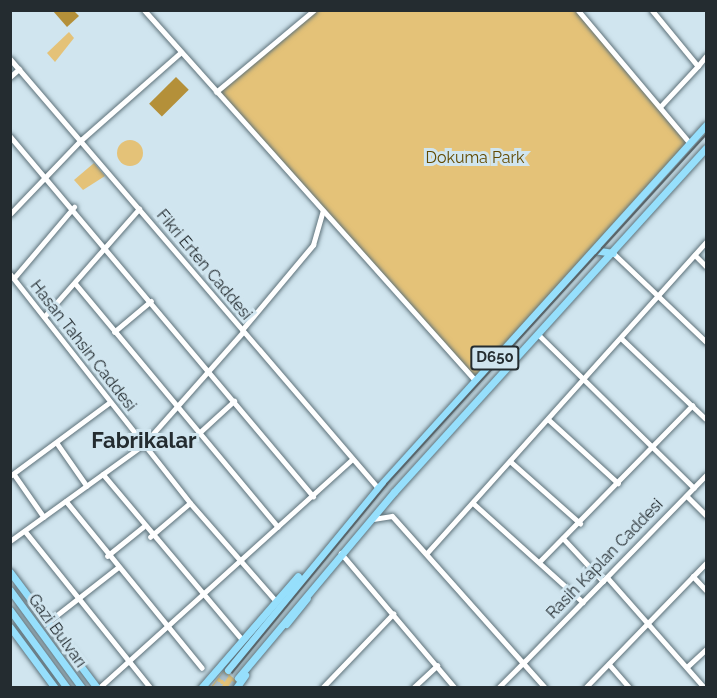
<!DOCTYPE html>
<html>
<head>
<meta charset="utf-8">
<style>
	body { margin:0 }
	#map { position:relative; width:717px; height:698px; overflow:hidden; background:#d0e5ef; font-family:Raleway,sans-serif }
	div>[style] { position:absolute }
	[style*='--x'] { left:calc(var(--x)*1px); top:calc(var(--y)*1px); width:calc(var(--w)*1px); rotate:calc(var(--a)*1deg) }
	.green>* { inset:0; background:#e4c278 }
	.round { border-radius:50% }
	.water>* { inset:0; background:#b49039; transform-origin:0 0 }
	.trunk-tunnel>* { height:7px; margin-top:-3.5px; transform-origin:0; background:repeating-linear-gradient(90deg,#aec0c9 0 7px,transparent 0 10.5px) }
	.roads { filter:drop-shadow(0 0 2px #5e727a) drop-shadow(0 0 2px #5e727a) }
	.minor>* { height:4.5px; margin:-2.25px; padding:0 2.25px; transform-origin:2.25px; border-radius:2.25px; background:#fff }
	.tertiary>* { height:5px; margin:-2.5px; padding:0 2.5px; transform-origin:2.5px; border-radius:2.5px; background:#fff }
	.trunk>* { height:7px; margin:-3.5px; padding:0 3.5px; transform-origin:3.5px; border-radius:3.5px; background:#96dffc }
	.tram>* { height:1.5px; margin:-0.75px; padding:0 0.75px; transform-origin:0.75px; border-radius:0.75px; background:#59656a }
	span { translate:-50% -50%; white-space:nowrap; text-align:center; line-height:1.15; -webkit-text-stroke:6px #d0e5ef; paint-order:stroke }
	.shield-label span { padding:2px 4px; background:#d0e5ef; border:2px solid; border-radius:4px; -webkit-text-stroke-width:0 }
	.shield-label { font-size:15px; color:#242c30; font-weight:700 }
	.park-label { font-size:16px; color:#614901 }
	.street-label { font-size:16px; color:#242c30 }
	.district-label { font-size:22px; color:#242c30; font-weight:700 }
	.frame { position:absolute; inset:0; border:12px solid #242c30; pointer-events:none }
</style>
</head>
<body>
<div id="map">
	<div class="green">
		<div style="clip-path:polygon(314px 11px,578px 11px,690px 143px,475px 380px,216px 92px)"></div>
		<div style="clip-path:polygon(69px 32px,74px 38px,55px 62px,47px 53px)"></div>
		<div class="round" style="left:117px;top:140px;width:26px;height:26px"></div>
		<div style="clip-path:polygon(94px 163px,105px 176px,83px 190px,74px 180px)"></div>
		<div style="clip-path:polygon(224px 670px,238px 682px,233px 687px,210px 688px)"></div>
	</div>
	<div class="water">
		<div style="clip-path:polygon(53px 11px,74px 11px,79px 16px,67px 27px)"></div>
		<div style="left:176px;top:77px;width:18px;height:38px;rotate:45deg"></div>
	</div>
	<div class="trunk-tunnel">
		<div style="--x:216;--y:688;--w:22;--a:-56"></div>
		<div style="--x:231;--y:688;--w:12;--a:-55"></div>
	</div>
	<div class="roads">
		<div class="minor">
			<div style="--x:578;--y:10;--w:174;--a:49.9"></div>
			<div style="--x:652;--y:10;--w:72;--a:50.6"></div>
			<div style="--x:698;--y:66;--w:13;--a:-51"></div>
			<div style="--x:10;--y:77;--w:12;--a:-42"></div>
			<div style="--x:216;--y:92;--w:128;--a:-39.9"></div>
			<div style="--x:660;--y:107;--w:56;--a:-47.2"></div>
			<div style="--x:10;--y:136;--w:471;--a:49.9"></div>
			<div style="--x:10;--y:214;--w:103;--a:-46.2"></div>
			<div style="--x:695;--y:255;--w:16;--a:45"></div>
			<div style="--x:14;--y:278;--w:93;--a:-49.8"></div>
			<div style="--x:75;--y:283;--w:317;--a:50.2"></div>
			<div style="--x:44;--y:317;--w:144;--a:-48.7"></div>
			<div style="--x:242;--y:330;--w:111;--a:-50.1"></div>
			<div style="--x:313;--y:245;--w:35;--a:-74"></div>
			<div style="--x:114;--y:332;--w:48;--a:-40"></div>
			<div style="--x:538;--y:334;--w:219;--a:44.6"></div>
			<div style="--x:621;--y:338;--w:117;--a:43.6"></div>
			<div style="--x:548;--y:419;--w:95;--a:42.4"></div>
			<div style="--x:198;--y:434;--w:49;--a:-42.5"></div>
			<div style="--x:57;--y:443;--w:52;--a:55.1"></div>
			<div style="--x:510;--y:461;--w:94;--a:41.5"></div>
			<div style="--x:14;--y:474;--w:52;--a:55.1"></div>
			<div style="--x:103;--y:474;--w:216;--a:49.9"></div>
			<div style="--x:10;--y:476;--w:124;--a:-36.5"></div>
			<div style="--x:687;--y:496;--w:27;--a:45"></div>
			<div style="--x:66;--y:501;--w:215;--a:50.8"></div>
			<div style="--x:473;--y:503;--w:148;--a:42"></div>
			<div style="--x:25;--y:531;--w:201;--a:51.3"></div>
			<div style="--x:150;--y:537;--w:52;--a:-40.4"></div>
			<div style="--x:563;--y:538;--w:59;--a:47.1"></div>
			<div style="--x:10;--y:541;--w:164;--a:-35.8"></div>
			<div style="--x:143;--y:445;--w:151;--a:-48.5"></div>
			<div style="--x:341;--y:553;--w:177;--a:49.8"></div>
			<div style="--x:427;--y:553;--w:418;--a:-48.1"></div>
			<div style="--x:107;--y:556;--w:46;--a:-38.9"></div>
			<div style="--x:539;--y:562;--w:219;--a:-45.6"></div>
			<div style="--x:693;--y:576;--w:19;--a:47"></div>
			<div style="--x:607;--y:577;--w:148;--a:48.6"></div>
			<div style="--x:48;--y:622;--w:88;--a:-38"></div>
			<div style="--x:609;--y:664;--w:32;--a:49"></div>
			<div style="--x:687;--y:667;--w:26;--a:-43"></div>
			<div style="--x:99;--y:688;--w:341;--a:-42.1"></div>
			<div style="--x:322;--y:688;--w:103;--a:-46.2"></div>
			<div style="--x:413;--y:688;--w:33;--a:-43"></div>
			<div style="--x:498;--y:688;--w:37;--a:-45"></div>
			<div style="--x:585;--y:688;--w:174;--a:-45.9"></div>
		</div>
		<div class="tertiary">
			<div style="--x:144;--y:10;--w:496;--a:48.2"></div>
			<div style="--x:10;--y:59;--w:565;--a:49.38"></div>
			<div style="--x:81;--y:140;--w:133;--a:-41.3"></div>
			<div style="--x:613;--y:253;--w:129;--a:43.7"></div>
			<div style="--x:10;--y:274;--w:291;--a:51.8"></div>
			<div style="--x:190;--y:503;--w:129;--a:48.8"></div>
			<div style="--x:373;--y:519;--w:19;--a:-9"></div>
			<div style="--x:392;--y:516;--w:230;--a:48.3"></div>
			<div style="--x:524;--y:662;--w:261;--a:-45.8"></div>
		</div>
		<div class="trunk">
			<div style="--x:594;--y:250;--w:19;--a:9"></div>
			<div style="--x:10;--y:572;--w:145;--a:53.1"></div>
			<div style="--x:10;--y:590;--w:122;--a:53.7"></div>
			<div style="--x:10;--y:610;--w:97;--a:53.8"></div>
			<div style="--x:286;--y:624;--w:33;--a:-51"></div>
			<div style="--x:10;--y:627;--w:76;--a:53.6"></div>
			<div style="--x:228;--y:670;--w:236;--a:-50.5"></div>
			<div style="--x:378;--y:488;--w:489;--a:-47.9"></div>
			<div style="--x:238;--y:678;--w:243;--a:-50"></div>
			<div style="--x:394;--y:492;--w:464;--a:-47.8"></div>
			<div style="--x:201;--y:688;--w:148;--a:-49.1"></div>
			<div style="--x:236;--y:688;--w:16;--a:-55"></div>
		</div>
	</div>
	<div class="tram">
		<div style="--x:232;--y:673;--w:244;--a:-50.6"></div>
		<div style="--x:387;--y:484;--w:473;--a:-47.6"></div>
	</div>
	<div class="shield-label">
		<span style="left:495px;top:358px">D650</span>
	</div>
	<div class="park-label">
		<span style="left:475px;top:158px">Dokuma Park</span>
	</div>
	<div class="street-label">
		<span style="left:204px;top:265px;rotate:50deg">Fikri Erten Caddesi</span>
		<span style="left:83px;top:346px;rotate:52deg">Hasan Tahsin Caddesi</span>
		<span style="left:605px;top:559px;rotate:-46deg">Rasih Kaplan Caddesi</span>
		<span style="left:57px;top:631px;rotate:54deg">Gazi Bulvarı</span>
	</div>
	<div class="district-label">
		<span style="left:144px;top:441px">Fabrikalar</span>
	</div>
	<div class="frame"></div>
</div>
</body>
</html>
